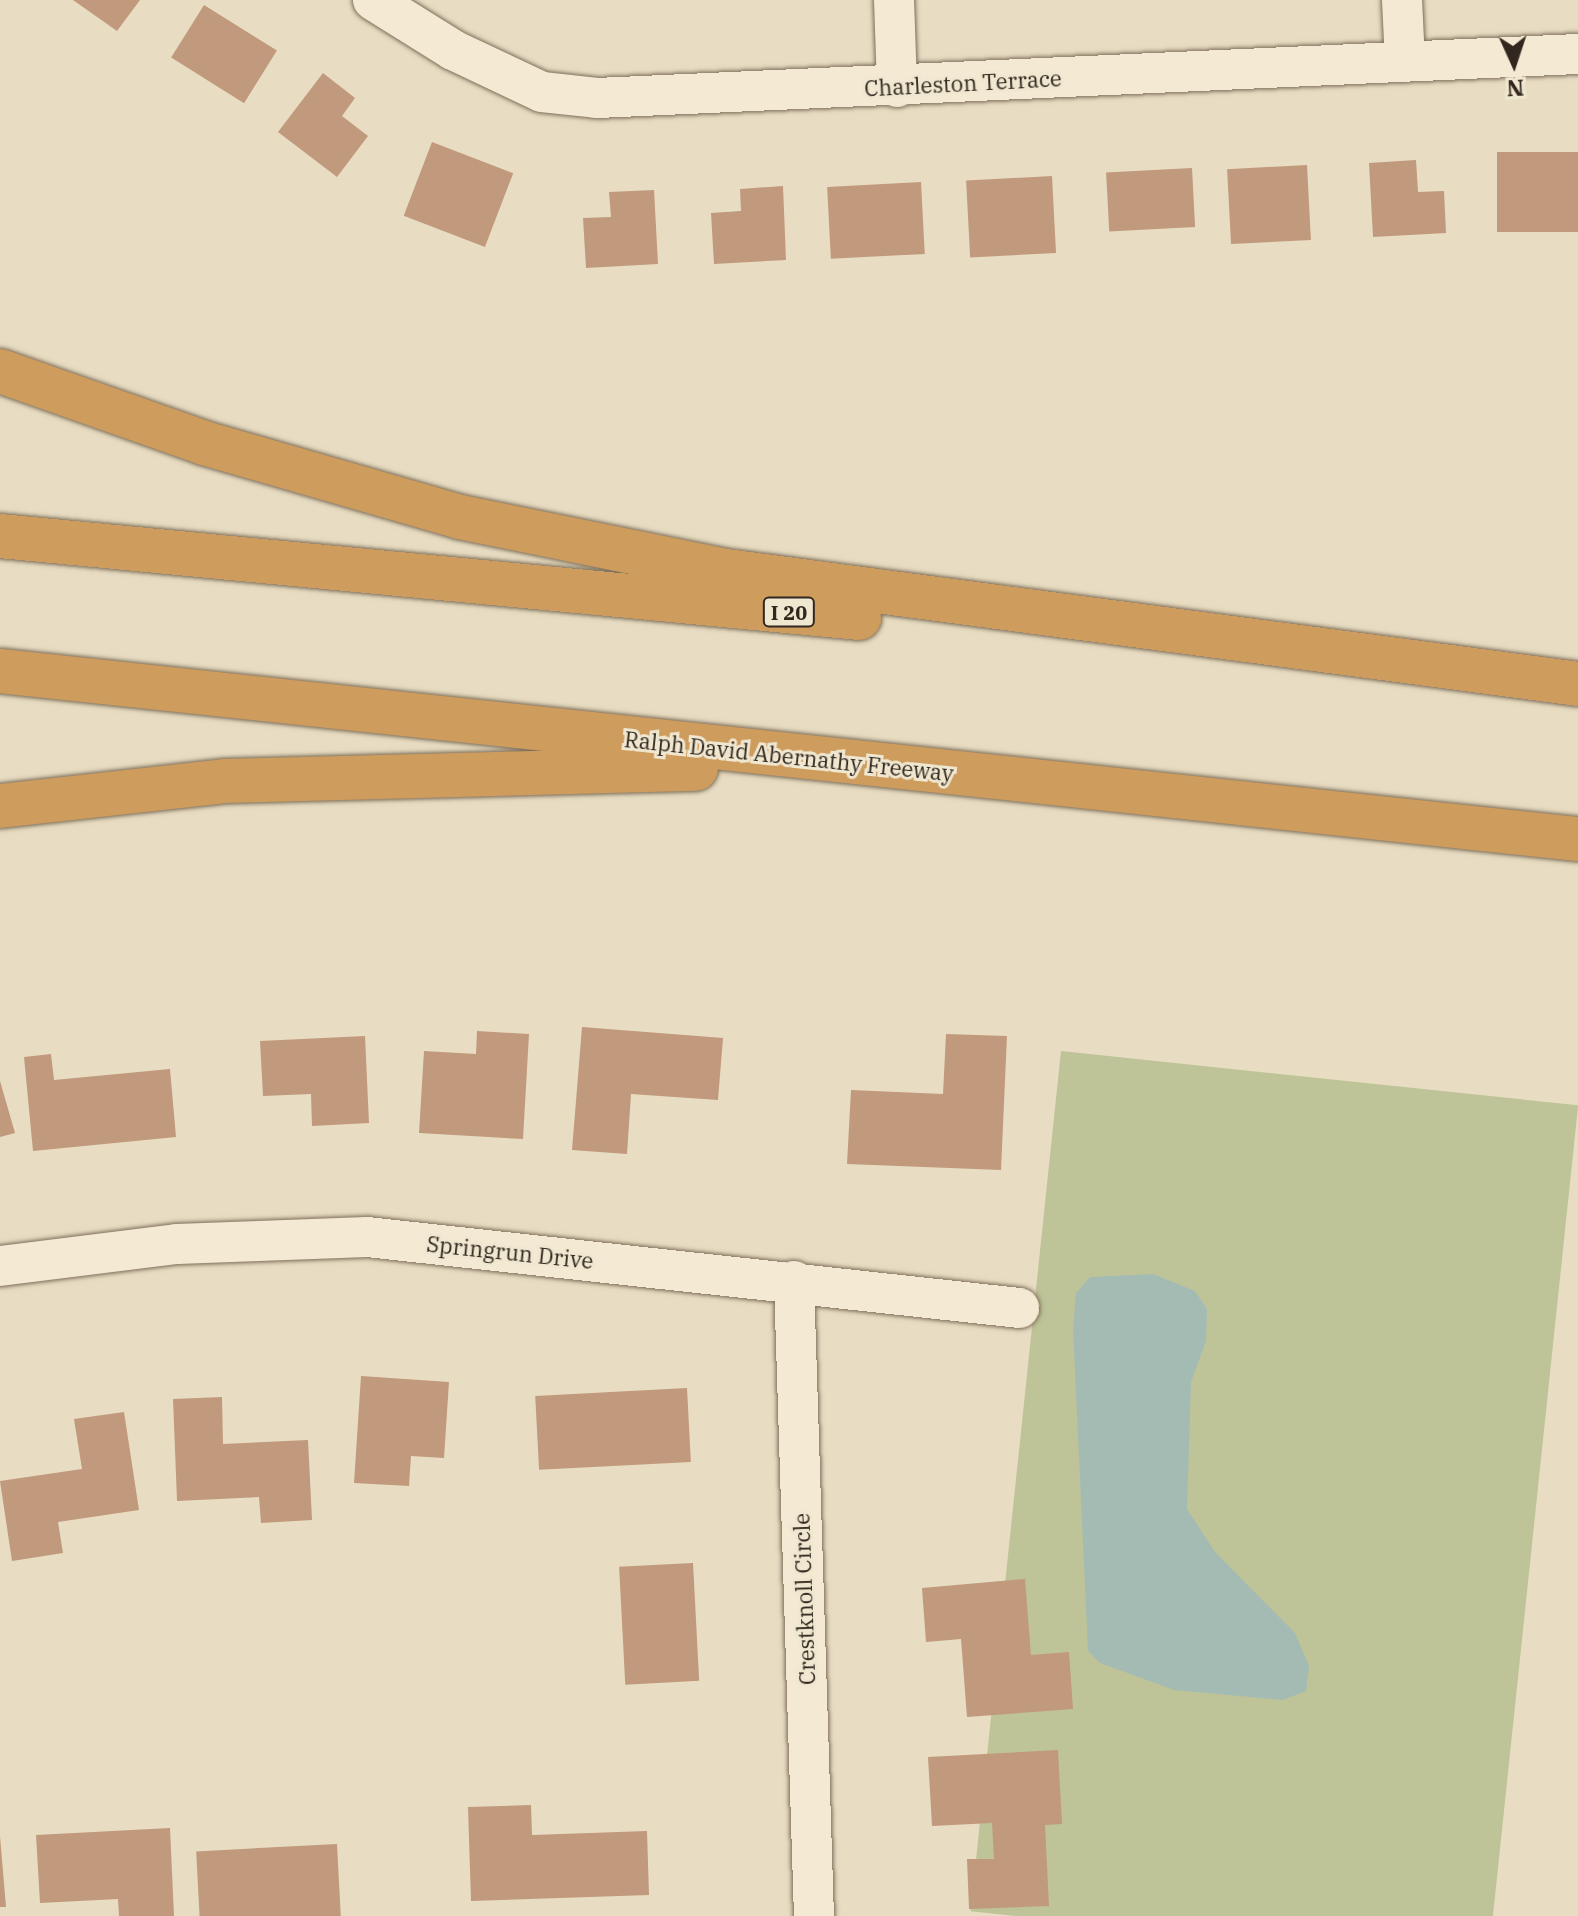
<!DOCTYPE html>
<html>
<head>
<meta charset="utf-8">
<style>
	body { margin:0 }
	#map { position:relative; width:1578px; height:1916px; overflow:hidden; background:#e8ddc2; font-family:"IBM Plex Serif",serif }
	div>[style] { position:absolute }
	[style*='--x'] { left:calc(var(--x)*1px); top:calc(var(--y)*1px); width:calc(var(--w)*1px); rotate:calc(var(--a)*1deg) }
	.green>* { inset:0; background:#bec497; transform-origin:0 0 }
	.water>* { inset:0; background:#a4bbb4 }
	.building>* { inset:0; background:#c1997c; transform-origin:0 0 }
	.roads { filter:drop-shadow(0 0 2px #7f6f5b) drop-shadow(0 0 2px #7f6f5b) }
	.minor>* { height:40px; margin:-20px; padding:0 20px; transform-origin:20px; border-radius:20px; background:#f4ead4 }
	.highway>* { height:44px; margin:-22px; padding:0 22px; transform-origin:22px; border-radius:22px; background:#ce9c5c }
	span { translate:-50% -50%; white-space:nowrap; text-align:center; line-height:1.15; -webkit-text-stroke:6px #f0e7d0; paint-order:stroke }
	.shield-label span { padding:2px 6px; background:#f0e7d0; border:2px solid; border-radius:6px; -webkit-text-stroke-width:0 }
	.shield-label { font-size:20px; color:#31271e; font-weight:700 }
	.street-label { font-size:22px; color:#31271e }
	.north { position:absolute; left:1474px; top:24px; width:80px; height:80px; -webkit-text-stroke:6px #f0e7d0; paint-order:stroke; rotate:177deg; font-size:22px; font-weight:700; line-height:32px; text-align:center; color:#31271e }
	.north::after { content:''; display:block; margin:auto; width:28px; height:36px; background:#31271e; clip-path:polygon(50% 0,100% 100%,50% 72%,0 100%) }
</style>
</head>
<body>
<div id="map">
	<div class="green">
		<div style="left:1061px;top:1051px;width:520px;height:865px;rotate:6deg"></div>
	</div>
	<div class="water">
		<div style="clip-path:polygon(1153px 1274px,1195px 1291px,1207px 1309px,1206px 1341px,1191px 1382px,1187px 1509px,1215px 1552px,1295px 1633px,1309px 1666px,1306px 1691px,1283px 1700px,1174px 1690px,1100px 1663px,1088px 1651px,1073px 1329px,1076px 1293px,1090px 1277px)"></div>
	</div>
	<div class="building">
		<div style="clip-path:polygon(73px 0,140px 0,117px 31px)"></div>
		<div style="left:204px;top:5px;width:86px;height:62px;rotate:32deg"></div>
		<div style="clip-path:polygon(323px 73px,355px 98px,342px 116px,368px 136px,337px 177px,278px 132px)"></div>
		<div style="left:432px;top:142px;width:87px;height:79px;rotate:21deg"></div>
		<div style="left:1578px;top:152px;width:80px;height:81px;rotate:90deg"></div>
		<div style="clip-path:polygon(1416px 160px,1418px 192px,1444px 191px,1446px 233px,1373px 237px,1369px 163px)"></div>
		<div style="left:1307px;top:165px;width:75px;height:80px;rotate:87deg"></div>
		<div style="left:1192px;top:168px;width:59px;height:86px;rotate:87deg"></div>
		<div style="left:1052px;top:176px;width:77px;height:86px;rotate:87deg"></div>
		<div style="left:921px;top:182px;width:72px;height:94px;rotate:87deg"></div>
		<div style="clip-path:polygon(783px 186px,786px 260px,714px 264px,711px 213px,741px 211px,740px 189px)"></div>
		<div style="clip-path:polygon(654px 190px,658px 264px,586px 268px,583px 218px,611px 217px,609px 192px)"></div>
		<div style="clip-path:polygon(582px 1027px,723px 1038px,718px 1100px,631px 1094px,627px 1154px,572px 1150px)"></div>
		<div style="clip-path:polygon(477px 1031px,529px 1034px,523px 1139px,419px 1133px,424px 1051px,476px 1054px)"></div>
		<div style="clip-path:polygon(946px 1034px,1007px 1036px,1001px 1170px,847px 1164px,851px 1090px,943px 1094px)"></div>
		<div style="clip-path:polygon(365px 1036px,369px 1123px,312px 1126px,311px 1094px,263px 1096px,260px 1041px)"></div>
		<div style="clip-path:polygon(51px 1054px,54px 1080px,170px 1069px,176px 1137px,33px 1151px,24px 1057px)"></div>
		<div style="clip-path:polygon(0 1081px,15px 1133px,0 1137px)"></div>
		<div style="clip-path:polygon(361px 1376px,449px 1382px,444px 1458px,411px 1456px,409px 1486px,354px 1483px)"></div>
		<div style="left:687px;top:1388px;width:74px;height:152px;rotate:87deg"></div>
		<div style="clip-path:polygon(222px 1397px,223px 1444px,308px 1440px,312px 1520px,261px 1523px,259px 1497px,177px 1501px,173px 1399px)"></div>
		<div style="clip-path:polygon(124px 1412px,139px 1510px,58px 1522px,63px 1553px,12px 1561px,0 1481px,82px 1469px,74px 1419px)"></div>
		<div style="left:693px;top:1563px;width:118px;height:74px;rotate:87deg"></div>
		<div style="clip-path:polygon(1025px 1579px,1031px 1655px,1069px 1652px,1073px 1709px,967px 1717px,961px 1639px,926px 1642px,922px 1588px)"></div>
		<div style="clip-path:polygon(1058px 1750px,1062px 1824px,1045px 1825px,1049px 1906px,969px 1909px,967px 1859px,994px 1859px,992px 1823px,932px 1826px,928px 1757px)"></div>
		<div style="clip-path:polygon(531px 1805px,532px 1835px,647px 1831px,649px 1895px,471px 1901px,468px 1807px)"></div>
		<div style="clip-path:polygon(170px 1828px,174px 1916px,119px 1916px,118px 1899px,40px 1903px,36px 1835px)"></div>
		<div style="clip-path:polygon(0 1836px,6px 1907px,0 1907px)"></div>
		<div style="left:337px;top:1844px;width:72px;height:141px;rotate:87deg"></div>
	</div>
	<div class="roads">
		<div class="minor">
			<div style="--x:373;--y:0;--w:94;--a:32"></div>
			<div style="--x:453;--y:50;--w:98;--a:25.3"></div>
			<div style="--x:542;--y:92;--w:55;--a:6.2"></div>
			<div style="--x:597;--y:98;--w:982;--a:-2.57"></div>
			<div style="--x:894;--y:0;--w:87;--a:88"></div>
			<div style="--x:1402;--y:0;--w:61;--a:87.2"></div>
			<div style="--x:0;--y:1266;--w:178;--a:-7.1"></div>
			<div style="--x:177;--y:1244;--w:190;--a:-2.1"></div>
			<div style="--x:367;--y:1237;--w:656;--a:6.21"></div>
			<div style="--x:794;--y:1281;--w:635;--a:88.2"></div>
		</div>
		<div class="highway">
			<div style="--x:0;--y:371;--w:216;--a:19.4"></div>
			<div style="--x:204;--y:443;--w:266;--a:16.1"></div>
			<div style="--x:460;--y:517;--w:271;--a:11.5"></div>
			<div style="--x:726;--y:571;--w:859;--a:7.55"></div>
			<div style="--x:0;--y:536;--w:863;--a:5.45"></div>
			<div style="--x:0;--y:671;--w:1587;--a:6.08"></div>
			<div style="--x:0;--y:806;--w:226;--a:-6.3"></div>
			<div style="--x:225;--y:781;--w:471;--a:-1.5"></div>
		</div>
	</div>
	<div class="shield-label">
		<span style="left:789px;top:612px">I 20</span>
	</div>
	<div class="street-label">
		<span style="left:963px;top:83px;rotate:-3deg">Charleston Terrace</span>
		<span style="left:789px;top:756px;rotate:6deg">Ralph David Abernathy Freeway</span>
		<span style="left:510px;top:1252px;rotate:6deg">Springrun Drive</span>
		<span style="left:804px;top:1599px;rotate:-92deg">Crestknoll Circle</span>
	</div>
	<div class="north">N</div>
</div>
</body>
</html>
